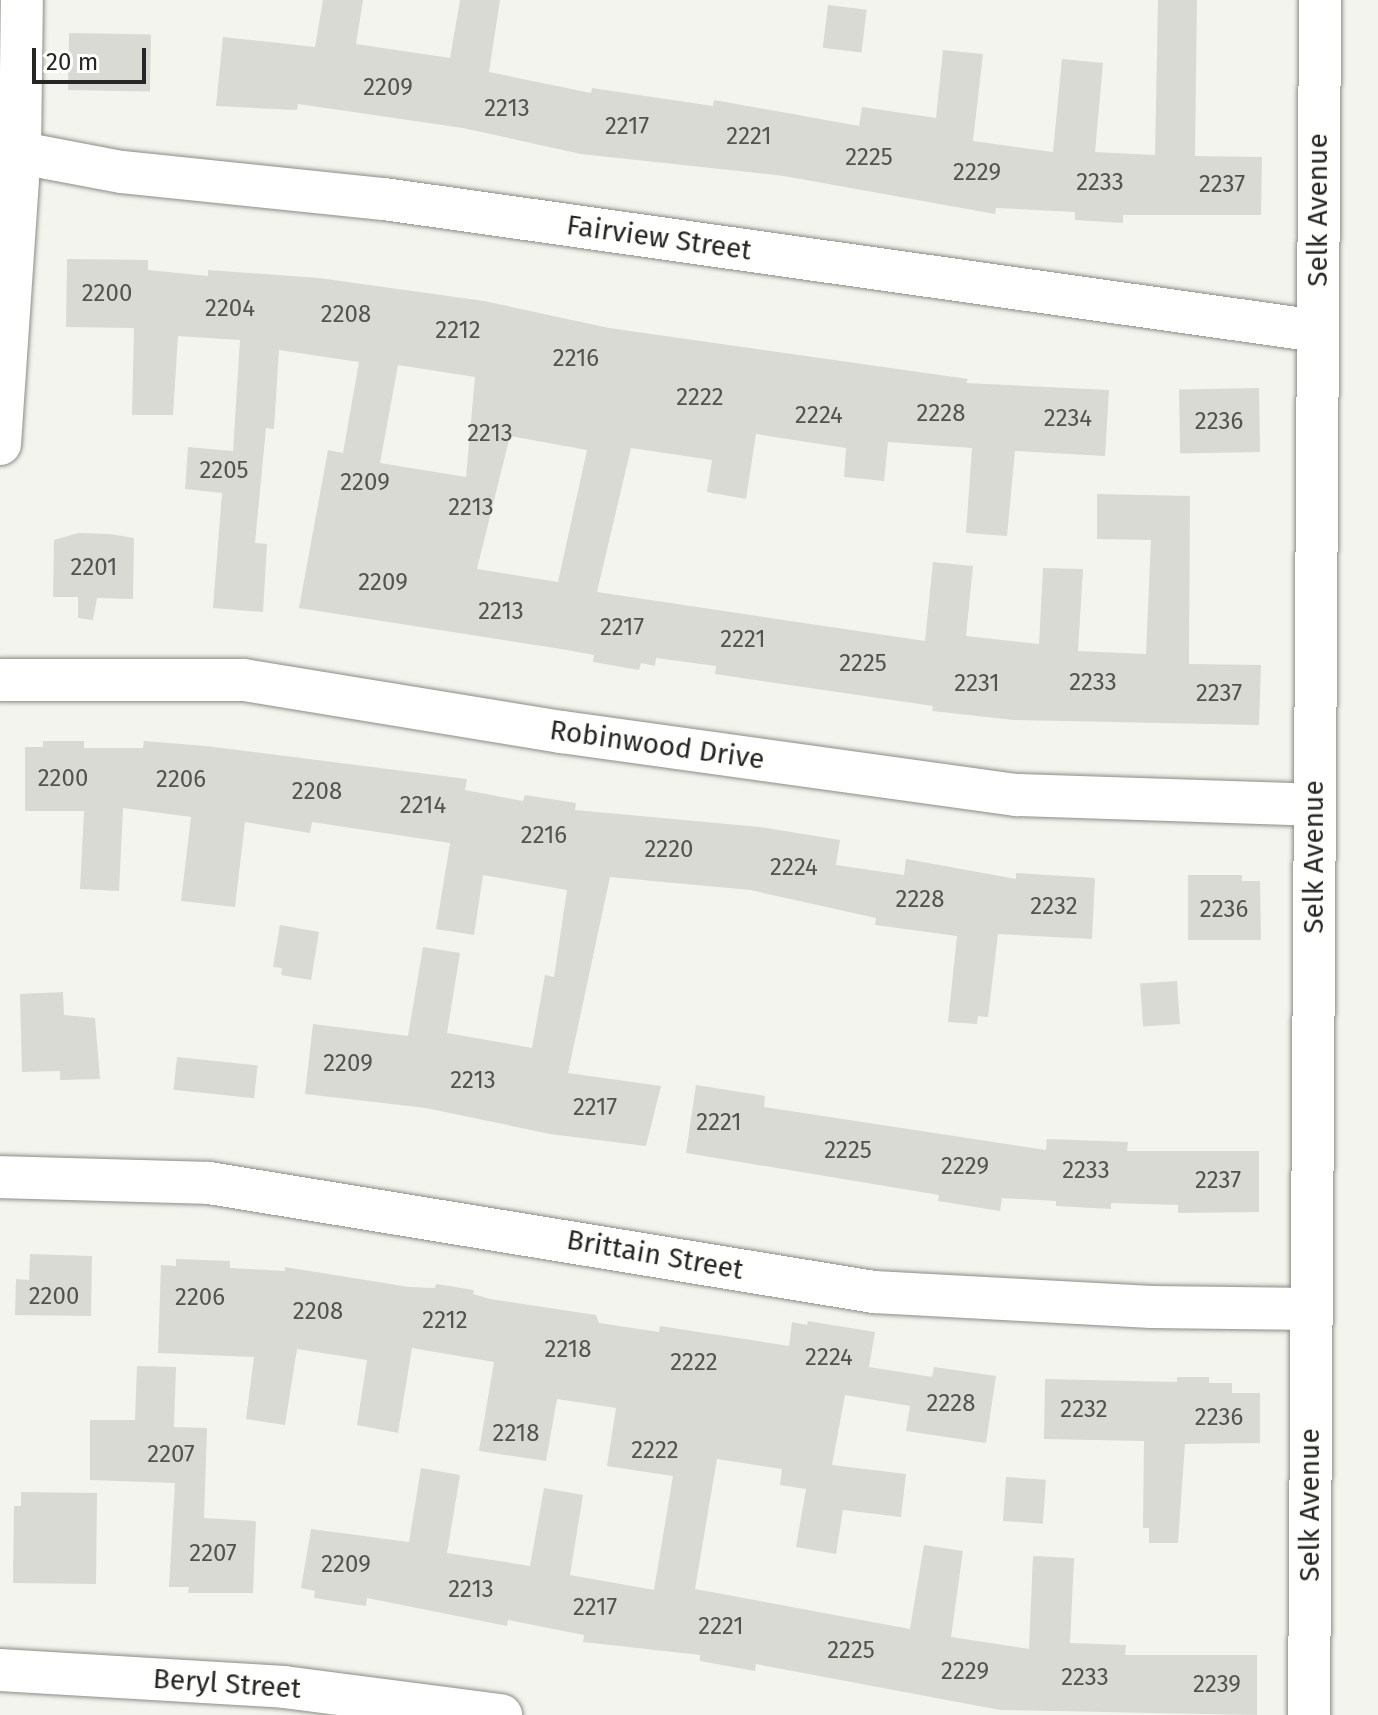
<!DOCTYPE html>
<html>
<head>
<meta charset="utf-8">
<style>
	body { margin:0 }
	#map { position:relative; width:1378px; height:1715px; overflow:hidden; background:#f4f4ee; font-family:"Fira Sans",sans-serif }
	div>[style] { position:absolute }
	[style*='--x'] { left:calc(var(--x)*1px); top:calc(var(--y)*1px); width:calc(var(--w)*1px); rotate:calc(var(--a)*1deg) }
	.building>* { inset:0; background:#dadad4; transform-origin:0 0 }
	.roads { filter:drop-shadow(0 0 2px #8c8c87) drop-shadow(0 0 2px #8c8c87) }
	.street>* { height:42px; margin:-21px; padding:0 21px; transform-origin:21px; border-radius:21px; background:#fff }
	span { translate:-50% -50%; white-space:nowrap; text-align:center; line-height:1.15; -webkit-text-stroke:8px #fffffe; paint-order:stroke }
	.number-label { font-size:24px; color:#535350 }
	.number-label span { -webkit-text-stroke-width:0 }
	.street-label { font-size:28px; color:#262624 }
	.scale { position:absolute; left:32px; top:48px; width:114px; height:36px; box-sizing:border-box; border:4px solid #262624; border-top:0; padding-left:10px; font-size:24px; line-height:28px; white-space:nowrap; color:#262624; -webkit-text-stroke:6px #fffffe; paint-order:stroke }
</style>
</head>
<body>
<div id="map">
	<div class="building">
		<div style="clip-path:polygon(323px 0,363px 0,356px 44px,450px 58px,460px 0,500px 0,489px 72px,591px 93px,592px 88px,713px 106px,714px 100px,859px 126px,862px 107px,936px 118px,943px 50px,983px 54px,973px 141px,1053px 152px,1062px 59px,1103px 63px,1095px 152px,1155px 155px,1158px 0,1197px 0,1195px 156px,1262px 157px,1261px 215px,1123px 215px,1123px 223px,1075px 220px,1075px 212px,996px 208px,995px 214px,784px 176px,581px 154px,463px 128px,298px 104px,297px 110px,216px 106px,223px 37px,315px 47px)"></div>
		<div style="left:828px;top:5px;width:39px;height:43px;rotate:7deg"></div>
		<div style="left:69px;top:33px;width:82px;height:57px;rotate:1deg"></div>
		<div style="clip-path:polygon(evenodd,67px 259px,148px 260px,148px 270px,208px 276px,208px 270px,319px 278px,484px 301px,609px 328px,968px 379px,966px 383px,1109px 390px,1105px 456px,1015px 451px,1007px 536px,966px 533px,972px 448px,888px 442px,884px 481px,844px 477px,846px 448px,756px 434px,746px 499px,707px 492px,712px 460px,631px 448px,597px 592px,925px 641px,933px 562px,973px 566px,966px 636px,1039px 644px,1043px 568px,1083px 569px,1078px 651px,1146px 654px,1151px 540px,1097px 539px,1097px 494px,1190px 496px,1189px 664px,1261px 665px,1259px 725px,1014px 720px,932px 711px,933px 706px,715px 674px,716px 666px,656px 658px,655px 666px,641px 663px,639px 670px,593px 662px,594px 655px,561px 649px,299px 608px,328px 450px,343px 453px,359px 362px,279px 350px,274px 429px,266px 428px,255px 543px,267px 544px,263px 612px,213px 608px,222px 493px,185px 489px,188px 447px,233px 451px,240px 340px,178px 336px,173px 415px,132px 415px,134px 328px,66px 327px,67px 259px,398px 365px,475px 377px,466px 477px,380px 463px,398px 365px,67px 259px,510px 436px,587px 450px,558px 582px,477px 569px,510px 436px)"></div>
		<div style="left:1259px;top:388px;width:64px;height:80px;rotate:89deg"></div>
		<div style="clip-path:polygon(110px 534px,134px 538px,133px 599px,97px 598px,93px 620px,78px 618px,78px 597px,53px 597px,54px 540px,78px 533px)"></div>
		<div style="clip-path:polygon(43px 741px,84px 741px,84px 748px,143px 748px,144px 741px,206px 746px,467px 779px,465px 790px,523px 801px,525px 795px,576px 803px,575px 810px,760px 827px,840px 840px,836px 865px,904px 875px,906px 859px,1016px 879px,1016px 873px,1095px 878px,1092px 939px,998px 934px,988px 1017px,978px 1016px,977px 1024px,948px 1022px,957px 936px,875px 925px,876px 918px,750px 890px,610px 877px,568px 1073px,661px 1086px,646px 1146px,550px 1134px,426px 1108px,305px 1094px,313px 1024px,408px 1036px,423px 947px,460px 953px,447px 1033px,532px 1048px,545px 975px,554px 977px,567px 890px,483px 875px,474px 935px,436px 929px,450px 843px,312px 822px,310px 833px,245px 822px,235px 907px,181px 901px,191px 817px,123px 808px,119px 891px,80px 889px,84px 811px,25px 811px,25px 747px,43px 747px)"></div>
		<div style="clip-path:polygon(1188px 875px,1242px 875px,1242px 881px,1260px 881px,1261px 940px,1188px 940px)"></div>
		<div style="clip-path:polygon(280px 925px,319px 932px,311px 980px,281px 975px,282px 968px,273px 967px)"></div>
		<div style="left:1177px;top:981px;width:43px;height:37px;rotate:86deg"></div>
		<div style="clip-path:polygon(63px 992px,64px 1015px,95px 1018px,100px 1079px,60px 1080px,60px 1071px,22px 1072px,20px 994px)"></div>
		<div style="left:177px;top:1057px;width:81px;height:33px;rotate:6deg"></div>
		<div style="clip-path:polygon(696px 1085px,765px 1096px,764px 1107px,1046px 1150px,1047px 1139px,1128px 1142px,1127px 1151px,1259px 1151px,1259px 1212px,1178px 1213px,1178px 1205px,1111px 1203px,1111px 1209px,1056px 1206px,1056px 1201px,1002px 1198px,1000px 1211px,938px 1201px,939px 1195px,686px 1153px)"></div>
		<div style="clip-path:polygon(30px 1254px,92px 1256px,91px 1316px,15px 1315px,16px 1279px,29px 1280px)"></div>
		<div style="clip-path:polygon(176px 1259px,230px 1261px,230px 1268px,285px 1271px,285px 1267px,409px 1287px,435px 1288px,436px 1284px,474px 1290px,473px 1294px,490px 1299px,596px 1315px,599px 1323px,659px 1332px,660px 1326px,789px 1346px,792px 1322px,807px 1325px,808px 1321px,875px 1332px,869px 1367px,932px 1377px,934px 1367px,996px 1376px,986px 1443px,906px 1431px,910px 1406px,845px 1395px,832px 1465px,906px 1474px,901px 1517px,843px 1510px,836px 1554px,796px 1547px,806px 1489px,780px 1485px,782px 1469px,717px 1459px,695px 1589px,910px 1629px,924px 1545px,963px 1551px,951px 1637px,1029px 1649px,1033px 1556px,1074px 1558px,1070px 1643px,1126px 1645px,1125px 1655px,1257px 1655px,1257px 1715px,1000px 1710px,756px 1664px,755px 1671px,700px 1661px,700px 1655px,583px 1642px,584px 1635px,508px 1620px,507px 1626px,367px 1598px,366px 1606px,314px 1598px,315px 1591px,301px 1588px,311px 1529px,409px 1542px,421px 1468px,460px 1475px,447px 1553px,530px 1566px,544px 1488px,583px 1495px,570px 1575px,654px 1590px,673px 1476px,607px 1466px,616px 1408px,557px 1399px,546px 1461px,479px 1451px,494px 1362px,412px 1348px,398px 1433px,357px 1425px,367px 1360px,297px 1349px,285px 1425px,246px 1419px,254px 1357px,158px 1353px,161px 1265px,176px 1266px)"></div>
		<div style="clip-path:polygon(137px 1366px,176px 1367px,174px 1427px,207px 1428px,204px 1518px,256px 1521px,253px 1593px,188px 1593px,189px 1587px,169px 1587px,175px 1483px,90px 1480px,90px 1420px,135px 1420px)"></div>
		<div style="clip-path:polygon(1177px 1377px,1209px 1377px,1209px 1383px,1232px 1383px,1232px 1393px,1260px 1393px,1260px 1443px,1185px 1444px,1178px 1543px,1149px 1543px,1149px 1528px,1143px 1528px,1144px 1441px,1044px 1439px,1045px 1379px,1177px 1382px)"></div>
		<div style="left:1006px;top:1477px;width:40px;height:44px;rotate:4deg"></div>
		<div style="clip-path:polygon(21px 1492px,97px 1493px,96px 1584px,13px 1583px,14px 1506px,21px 1506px)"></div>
	</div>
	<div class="roads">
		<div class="street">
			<div style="--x:0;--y:149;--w:124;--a:10.7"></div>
			<div style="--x:122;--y:172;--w:263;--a:5.9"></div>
			<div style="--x:384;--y:199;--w:942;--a:8.05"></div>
			<div style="--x:0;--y:444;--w:291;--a:-86.1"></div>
			<div style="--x:20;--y:154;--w:154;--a:-89.3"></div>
			<div style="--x:0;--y:680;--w:244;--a:0"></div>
			<div style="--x:244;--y:680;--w:322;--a:9.3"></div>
			<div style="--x:562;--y:732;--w:459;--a:7.9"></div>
			<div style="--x:1017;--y:795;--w:298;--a:1.9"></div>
			<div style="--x:0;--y:1177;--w:209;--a:1.6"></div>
			<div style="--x:209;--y:1183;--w:674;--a:9.31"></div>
			<div style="--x:874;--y:1292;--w:278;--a:3.1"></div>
			<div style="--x:1152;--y:1307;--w:160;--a:0.7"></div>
			<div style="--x:0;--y:1670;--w:285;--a:3.4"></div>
			<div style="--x:284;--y:1687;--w:219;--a:7.4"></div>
			<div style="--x:1309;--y:1715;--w:1715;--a:-89.63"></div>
		</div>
	</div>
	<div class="number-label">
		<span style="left:388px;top:88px">2209</span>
		<span style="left:507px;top:109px">2213</span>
		<span style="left:627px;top:127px">2217</span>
		<span style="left:749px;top:137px">2221</span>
		<span style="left:869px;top:158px">2225</span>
		<span style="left:977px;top:173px">2229</span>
		<span style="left:1100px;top:183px">2233</span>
		<span style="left:1222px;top:185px">2237</span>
		<span style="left:107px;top:294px">2200</span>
		<span style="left:230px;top:309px">2204</span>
		<span style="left:346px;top:315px">2208</span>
		<span style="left:458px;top:331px">2212</span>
		<span style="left:576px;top:359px">2216</span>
		<span style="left:700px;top:398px">2222</span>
		<span style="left:941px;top:414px">2228</span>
		<span style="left:819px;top:416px">2224</span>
		<span style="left:1068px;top:419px">2234</span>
		<span style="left:1219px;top:422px">2236</span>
		<span style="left:490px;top:434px">2213</span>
		<span style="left:224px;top:471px">2205</span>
		<span style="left:365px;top:483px">2209</span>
		<span style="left:471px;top:508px">2213</span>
		<span style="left:94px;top:568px">2201</span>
		<span style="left:383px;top:583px">2209</span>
		<span style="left:501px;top:612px">2213</span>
		<span style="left:622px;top:628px">2217</span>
		<span style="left:743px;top:640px">2221</span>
		<span style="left:863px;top:664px">2225</span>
		<span style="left:1093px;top:683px">2233</span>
		<span style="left:977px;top:684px">2231</span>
		<span style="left:1219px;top:694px">2237</span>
		<span style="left:63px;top:779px">2200</span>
		<span style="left:181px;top:780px">2206</span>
		<span style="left:317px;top:792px">2208</span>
		<span style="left:423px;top:806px">2214</span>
		<span style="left:544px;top:836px">2216</span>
		<span style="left:669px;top:850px">2220</span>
		<span style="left:794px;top:868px">2224</span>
		<span style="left:920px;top:900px">2228</span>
		<span style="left:1054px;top:907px">2232</span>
		<span style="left:1224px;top:910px">2236</span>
		<span style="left:348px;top:1064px">2209</span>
		<span style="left:473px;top:1081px">2213</span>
		<span style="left:595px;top:1108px">2217</span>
		<span style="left:719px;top:1123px">2221</span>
		<span style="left:848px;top:1151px">2225</span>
		<span style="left:965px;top:1167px">2229</span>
		<span style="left:1086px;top:1171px">2233</span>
		<span style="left:1218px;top:1181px">2237</span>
		<span style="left:54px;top:1297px">2200</span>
		<span style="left:200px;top:1298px">2206</span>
		<span style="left:318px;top:1312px">2208</span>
		<span style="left:445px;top:1321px">2212</span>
		<span style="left:568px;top:1350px">2218</span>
		<span style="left:829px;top:1358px">2224</span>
		<span style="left:694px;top:1363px">2222</span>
		<span style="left:951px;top:1404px">2228</span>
		<span style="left:1084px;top:1410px">2232</span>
		<span style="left:1219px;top:1418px">2236</span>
		<span style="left:516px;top:1434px">2218</span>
		<span style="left:655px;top:1451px">2222</span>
		<span style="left:171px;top:1455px">2207</span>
		<span style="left:213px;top:1554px">2207</span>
		<span style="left:346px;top:1565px">2209</span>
		<span style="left:471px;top:1590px">2213</span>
		<span style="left:595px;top:1608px">2217</span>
		<span style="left:721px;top:1627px">2221</span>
		<span style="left:851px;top:1651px">2225</span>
		<span style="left:965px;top:1672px">2229</span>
		<span style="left:1085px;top:1678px">2233</span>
		<span style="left:1217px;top:1685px">2239</span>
	</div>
	<div class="street-label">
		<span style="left:1318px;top:210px;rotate:-90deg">Selk Avenue</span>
		<span style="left:659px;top:238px;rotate:8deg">Fairview Street</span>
		<span style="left:657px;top:745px;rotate:8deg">Robinwood Drive</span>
		<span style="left:1314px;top:857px;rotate:-90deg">Selk Avenue</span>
		<span style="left:655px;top:1255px;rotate:10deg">Brittain Street</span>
		<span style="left:1310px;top:1505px;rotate:-90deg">Selk Avenue</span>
		<span style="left:227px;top:1684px;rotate:4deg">Beryl Street</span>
	</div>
	<div class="scale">20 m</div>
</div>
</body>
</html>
